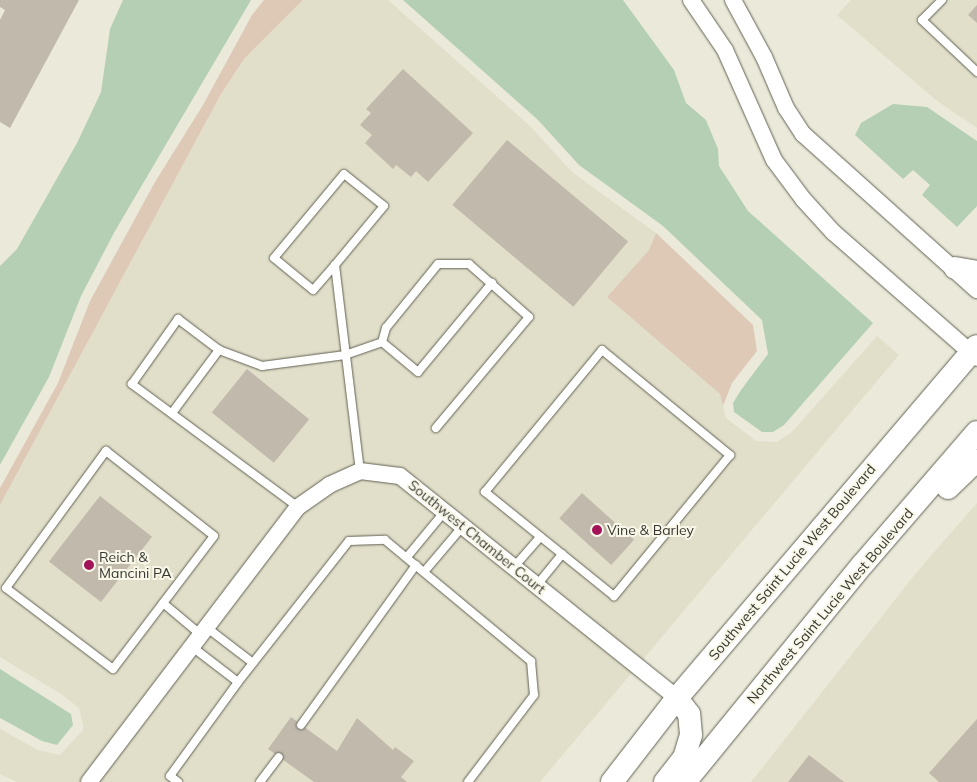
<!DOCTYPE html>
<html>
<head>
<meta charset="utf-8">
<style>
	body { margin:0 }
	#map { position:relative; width:977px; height:782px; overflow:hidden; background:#ebeada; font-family:Mulish,sans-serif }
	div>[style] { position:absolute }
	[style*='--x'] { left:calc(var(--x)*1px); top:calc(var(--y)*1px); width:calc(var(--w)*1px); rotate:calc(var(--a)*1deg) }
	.built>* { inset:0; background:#e1dfc9 }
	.green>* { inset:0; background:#dec8b6 }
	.water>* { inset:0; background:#b5cfb4 }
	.building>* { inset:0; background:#c0b9ac; transform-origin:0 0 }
	.roads { filter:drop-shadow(0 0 1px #626154) drop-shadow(0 0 1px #626154) }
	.service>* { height:8px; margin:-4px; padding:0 4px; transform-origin:4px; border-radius:4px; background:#fff }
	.minor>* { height:16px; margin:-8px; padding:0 8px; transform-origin:8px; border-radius:8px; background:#fff }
	.secondary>* { height:22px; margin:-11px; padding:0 11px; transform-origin:11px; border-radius:11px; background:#fff }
	.dots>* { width:14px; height:14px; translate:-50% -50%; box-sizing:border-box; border:2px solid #f8f7e8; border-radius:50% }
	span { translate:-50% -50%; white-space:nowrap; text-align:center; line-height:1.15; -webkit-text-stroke:4px #f8f7e8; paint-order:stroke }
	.poi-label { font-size:14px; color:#383832 }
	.left { translate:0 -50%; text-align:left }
	.street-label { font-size:14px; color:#383832 }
</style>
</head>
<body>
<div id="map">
	<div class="built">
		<div style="clip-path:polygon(303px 0,388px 0,531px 127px,572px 172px,656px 233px,649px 250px,607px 297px,720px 394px,726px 418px,756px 441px,777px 442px,792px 432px,877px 336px,899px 355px,540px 782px,17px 782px,0 774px,0 729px,38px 750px,60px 755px,83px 730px,83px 725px,79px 708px,64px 696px,0 657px,0 505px,221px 94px,244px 59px)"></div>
		<div style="clip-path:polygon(851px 0,977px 0,977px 128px,937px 101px,837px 15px)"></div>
		<div style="clip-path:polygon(977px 503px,977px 782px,751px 782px,916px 573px)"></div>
	</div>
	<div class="green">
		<div style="clip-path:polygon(264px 0,303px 0,244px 59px,221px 94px,0 505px,0 488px,58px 383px,90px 301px,155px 182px,203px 105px,252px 15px)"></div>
		<div style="clip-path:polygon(656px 233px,753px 325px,757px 351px,732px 383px,723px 406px,720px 394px,607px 297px,649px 250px)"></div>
	</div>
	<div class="water">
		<div style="clip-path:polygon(123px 0,251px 0,115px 231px,81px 296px,49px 377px,0 465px,0 266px,17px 249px,77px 143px,101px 92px,110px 29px)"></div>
		<div style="clip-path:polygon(403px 0,623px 0,674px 70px,686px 103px,706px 120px,718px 149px,719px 166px,748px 211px,873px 323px,784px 425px,773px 432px,762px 432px,734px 412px,733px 403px,741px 390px,768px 354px,762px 320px,663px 226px,579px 165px,538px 120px)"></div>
		<div style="clip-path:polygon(893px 104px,927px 107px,977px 141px,977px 206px,957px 227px,922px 195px,930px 185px,913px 170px,903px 179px,855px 135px,861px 123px)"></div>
		<div style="clip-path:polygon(0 669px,71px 714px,73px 725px,57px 745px,42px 741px,0 718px)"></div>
	</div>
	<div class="building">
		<div style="clip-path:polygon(0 0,79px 0,10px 128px,0 122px,0 20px,5px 10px,0 7px)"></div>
		<div style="clip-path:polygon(977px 5px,977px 23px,968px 15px)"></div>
		<div style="clip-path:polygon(403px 69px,473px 133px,428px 182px,416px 171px,411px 177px,396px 165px,393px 169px,365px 143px,372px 135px,360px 125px,371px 113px,366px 109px)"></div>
		<div style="left:507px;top:140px;width:158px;height:85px;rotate:40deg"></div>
		<div style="left:247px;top:369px;width:80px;height:56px;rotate:39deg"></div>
		<div style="left:582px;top:493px;width:70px;height:34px;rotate:42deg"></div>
		<div style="left:100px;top:496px;width:66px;height:83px;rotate:38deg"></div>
		<div style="clip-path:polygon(291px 717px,337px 751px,357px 718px,393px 750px,395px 747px,414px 761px,401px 777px,407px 782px,314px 782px,268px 749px)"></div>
		<div style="clip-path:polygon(977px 719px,977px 782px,939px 782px,929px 773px)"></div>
		<div style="clip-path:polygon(809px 755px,844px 782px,788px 782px)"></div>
	</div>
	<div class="roads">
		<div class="service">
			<div style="--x:942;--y:0;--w:28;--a:135"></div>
			<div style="--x:922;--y:20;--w:76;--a:43.4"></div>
			<div style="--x:335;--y:265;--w:33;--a:131"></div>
			<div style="--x:313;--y:290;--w:50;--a:-140.6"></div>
			<div style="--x:274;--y:258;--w:109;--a:-50.2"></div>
			<div style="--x:344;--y:174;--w:51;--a:38.7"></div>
			<div style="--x:384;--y:206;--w:77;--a:129.7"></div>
			<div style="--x:335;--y:265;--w:208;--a:83.1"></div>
			<div style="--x:382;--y:342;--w:47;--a:39.8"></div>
			<div style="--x:418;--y:372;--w:116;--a:-50.3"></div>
			<div style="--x:602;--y:350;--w:166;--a:39.4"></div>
			<div style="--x:730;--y:455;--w:183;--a:129.4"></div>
			<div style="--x:614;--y:596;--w:166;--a:-141.1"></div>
			<div style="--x:485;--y:492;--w:184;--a:-50.5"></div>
			<div style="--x:172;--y:413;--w:79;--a:-53.3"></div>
			<div style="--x:106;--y:451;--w:137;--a:38.2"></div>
			<div style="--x:214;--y:536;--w:167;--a:127.2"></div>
			<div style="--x:113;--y:669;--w:134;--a:-142.9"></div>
			<div style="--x:6;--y:588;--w:170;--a:-53.9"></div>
			<div style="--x:298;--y:507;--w:207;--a:-143.5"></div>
			<div style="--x:132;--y:384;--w:80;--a:-54.7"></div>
			<div style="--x:178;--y:319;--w:51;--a:37.1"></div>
			<div style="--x:219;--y:350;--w:46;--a:20.4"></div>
			<div style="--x:262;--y:366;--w:84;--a:-7.5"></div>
			<div style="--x:345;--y:355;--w:39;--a:-19"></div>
			<div style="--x:382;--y:342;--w:15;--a:-74"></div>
			<div style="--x:386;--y:328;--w:82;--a:-50.9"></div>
			<div style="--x:438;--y:264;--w:31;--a:0"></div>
			<div style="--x:469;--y:264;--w:80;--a:41.5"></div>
			<div style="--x:529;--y:317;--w:145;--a:130"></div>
			<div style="--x:407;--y:557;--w:60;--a:-50.4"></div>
			<div style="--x:514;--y:567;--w:40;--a:-49"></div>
			<div style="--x:424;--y:572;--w:60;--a:-49.7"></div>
			<div style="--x:537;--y:585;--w:40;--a:-51"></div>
			<div style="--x:163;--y:603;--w:48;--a:40"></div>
			<div style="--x:206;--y:627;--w:59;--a:37.5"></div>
			<div style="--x:191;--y:646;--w:59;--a:37.5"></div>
			<div style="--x:301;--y:725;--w:197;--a:-54.3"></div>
			<div style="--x:178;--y:782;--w:10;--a:-143"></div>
			<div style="--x:170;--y:776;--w:116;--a:-54.1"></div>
			<div style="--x:238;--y:682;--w:179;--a:-51.8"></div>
			<div style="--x:349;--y:541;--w:36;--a:-2"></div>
			<div style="--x:385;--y:540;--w:190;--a:39.7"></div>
			<div style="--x:531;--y:661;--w:34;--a:85"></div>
			<div style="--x:534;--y:695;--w:109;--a:127.2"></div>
			<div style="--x:260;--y:782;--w:31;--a:-53"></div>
		</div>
		<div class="minor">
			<div style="--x:691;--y:0;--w:60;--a:55.8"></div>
			<div style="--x:725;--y:50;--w:120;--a:66"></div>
			<div style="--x:774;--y:160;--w:49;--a:53.4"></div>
			<div style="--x:803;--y:199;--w:45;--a:47.7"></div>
			<div style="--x:833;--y:232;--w:191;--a:41.2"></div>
			<div style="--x:733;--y:0;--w:65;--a:61.5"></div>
			<div style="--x:764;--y:57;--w:56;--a:66.7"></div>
			<div style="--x:786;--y:108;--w:31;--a:57"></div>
			<div style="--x:803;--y:134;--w:234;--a:41.9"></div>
			<div style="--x:89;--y:782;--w:345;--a:-52.8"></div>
			<div style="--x:298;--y:507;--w:38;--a:-35"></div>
			<div style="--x:329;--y:485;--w:34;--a:-24"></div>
			<div style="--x:360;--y:471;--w:40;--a:7.1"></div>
			<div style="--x:400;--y:476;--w:355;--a:38.7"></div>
		</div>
		<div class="secondary">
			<div style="--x:955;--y:268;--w:22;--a:10"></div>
			<div style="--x:948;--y:488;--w:40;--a:-44"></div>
			<div style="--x:612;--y:782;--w:106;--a:-52.3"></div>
			<div style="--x:677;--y:698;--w:462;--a:-49.6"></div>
			<div style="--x:665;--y:782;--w:31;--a:-52"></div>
			<div style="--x:684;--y:758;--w:24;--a:-73"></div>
			<div style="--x:691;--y:735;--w:21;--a:-95"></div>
			<div style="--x:689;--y:714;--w:20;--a:-127"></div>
			<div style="--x:685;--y:782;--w:281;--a:-50.8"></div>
			<div style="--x:863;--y:564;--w:174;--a:-49.2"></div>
		</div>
	</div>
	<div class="dots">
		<div style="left:597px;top:530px;background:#a21358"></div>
		<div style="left:89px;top:565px;background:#a21358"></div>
	</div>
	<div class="poi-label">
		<span class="left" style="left:607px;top:530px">Vine &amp; Barley</span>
		<span class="left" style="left:99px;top:565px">Reich &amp;<br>Mancini PA</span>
	</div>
	<div class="street-label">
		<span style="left:477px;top:537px;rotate:39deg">Southwest Chamber Court</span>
		<span style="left:792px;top:562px;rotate:-50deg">Southwest Saint Lucie West Boulevard</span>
		<span style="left:830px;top:606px;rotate:-50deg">Northwest Saint Lucie West Boulevard</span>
	</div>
</div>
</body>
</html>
